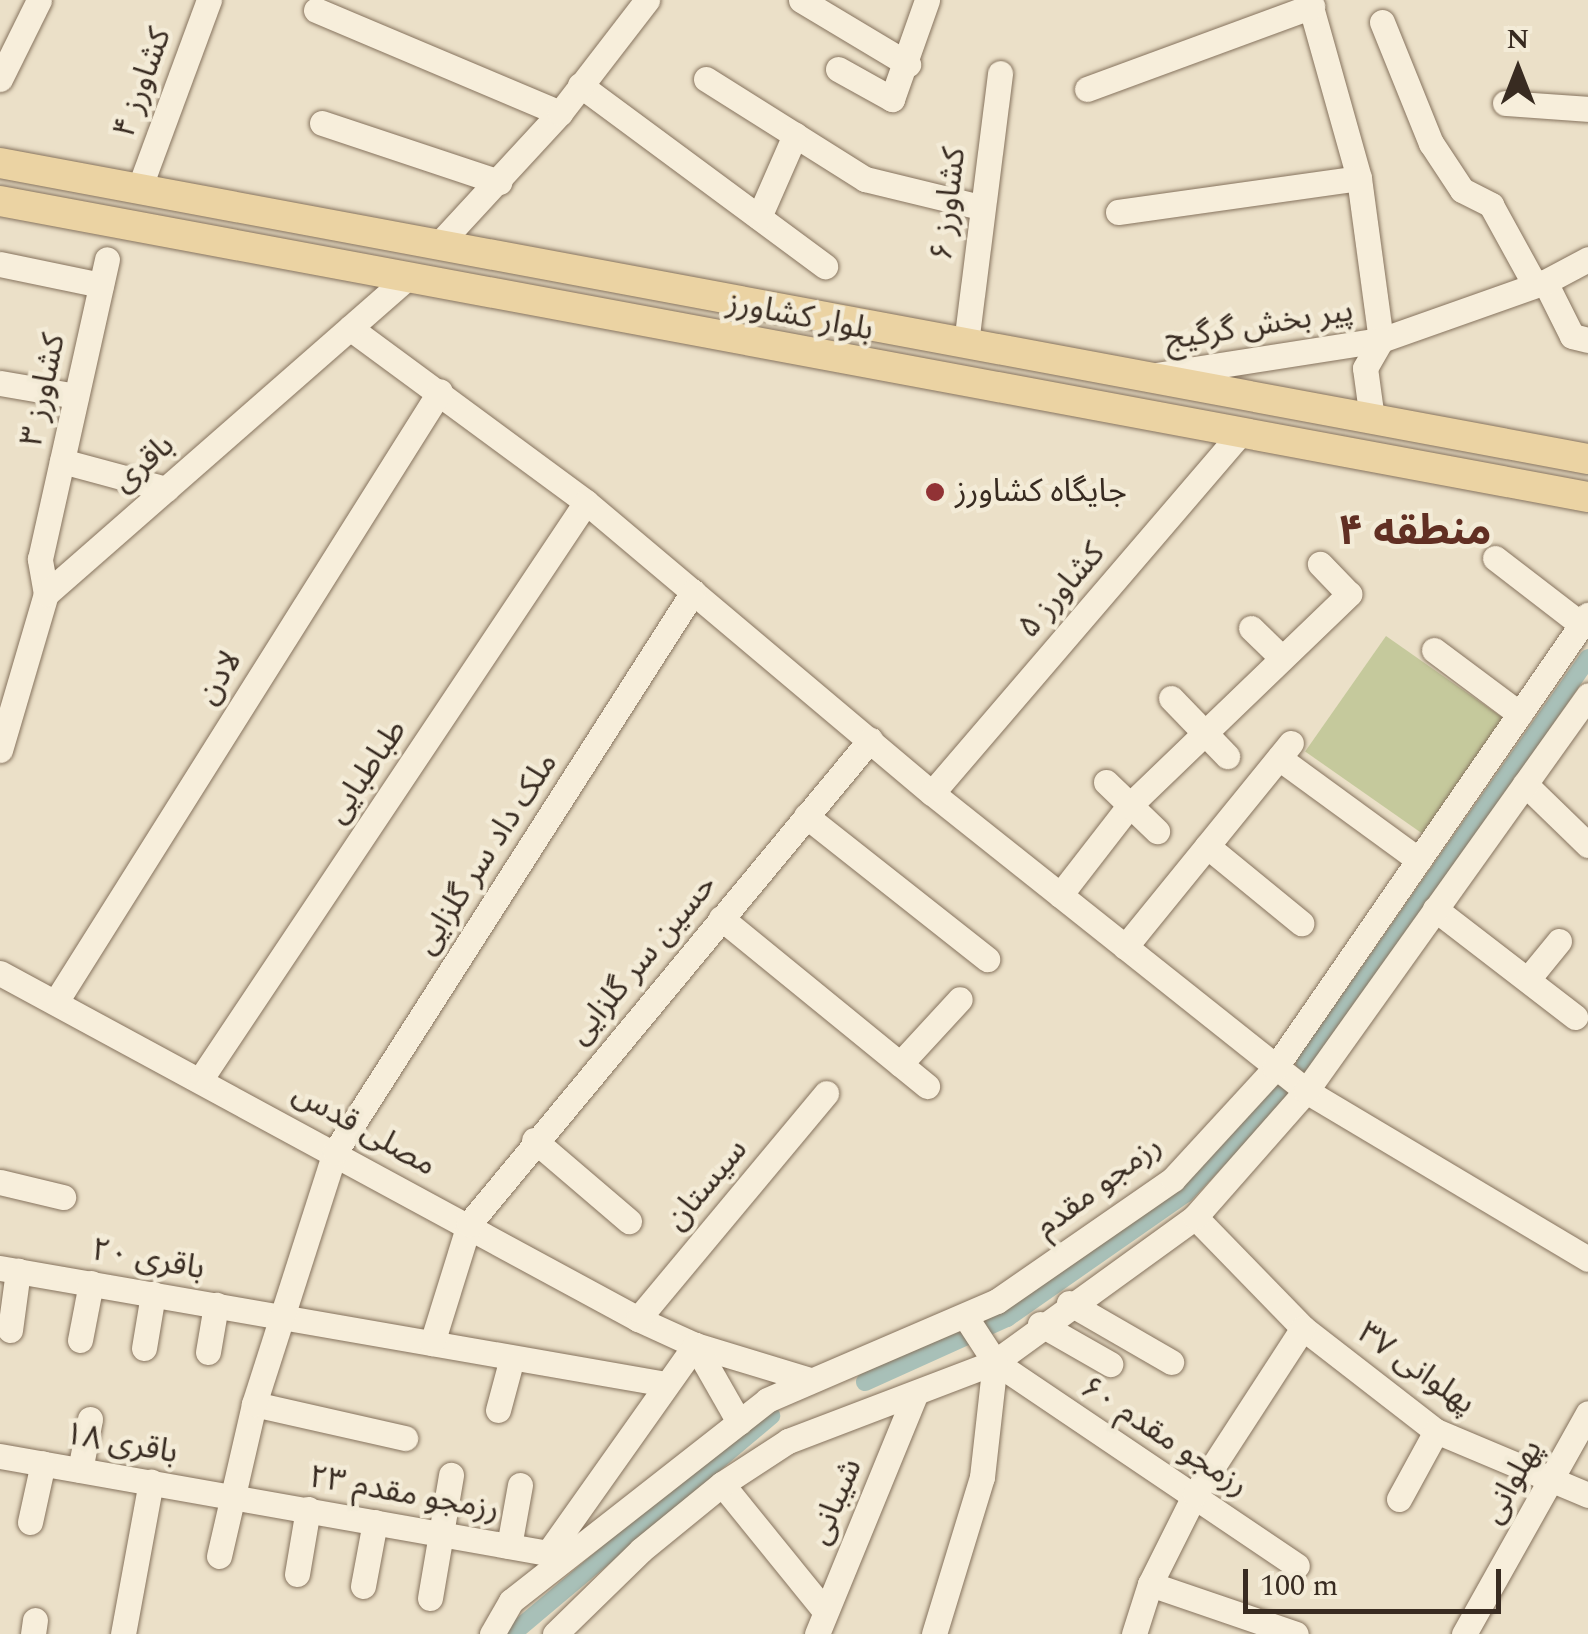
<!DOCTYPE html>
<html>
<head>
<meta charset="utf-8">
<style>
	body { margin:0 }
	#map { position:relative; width:1588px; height:1634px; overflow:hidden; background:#ebe0c8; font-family:Spectral,"Noto Sans Arabic",serif }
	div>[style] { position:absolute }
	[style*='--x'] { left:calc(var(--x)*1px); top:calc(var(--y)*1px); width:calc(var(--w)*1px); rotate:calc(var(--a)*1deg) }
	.green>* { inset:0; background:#c5c99c; transform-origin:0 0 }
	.canal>* { height:18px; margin:-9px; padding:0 9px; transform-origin:9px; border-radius:9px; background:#a8c0b8 }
	.roads { filter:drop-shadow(0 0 2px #86735e) drop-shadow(0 0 2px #86735e) }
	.minor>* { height:25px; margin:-12.5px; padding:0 12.5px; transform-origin:12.5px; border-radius:12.5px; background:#f7eedb }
	.major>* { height:30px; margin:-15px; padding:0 15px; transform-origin:15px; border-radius:15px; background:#ebd3a3 }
	.dots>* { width:28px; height:28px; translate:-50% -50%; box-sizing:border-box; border:5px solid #f3ebd7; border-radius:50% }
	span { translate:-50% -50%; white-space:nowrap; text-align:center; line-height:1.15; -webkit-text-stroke:9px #f3ebd7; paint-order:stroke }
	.street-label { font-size:32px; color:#382b21 }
	.poi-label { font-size:32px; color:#382b21 }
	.left { translate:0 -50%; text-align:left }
	.district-label { font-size:42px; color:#612f23; font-weight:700 }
	.north { position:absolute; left:1468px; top:20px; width:100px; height:100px; -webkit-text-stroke:8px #f3ebd7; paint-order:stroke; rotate:0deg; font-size:28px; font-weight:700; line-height:40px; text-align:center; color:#382b21 }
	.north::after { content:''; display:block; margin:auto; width:35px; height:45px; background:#382b21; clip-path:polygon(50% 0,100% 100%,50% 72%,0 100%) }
	.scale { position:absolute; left:1243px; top:1569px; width:258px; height:45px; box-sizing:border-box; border:5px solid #382b21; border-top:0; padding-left:12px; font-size:30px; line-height:35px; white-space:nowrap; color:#382b21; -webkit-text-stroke:8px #f3ebd7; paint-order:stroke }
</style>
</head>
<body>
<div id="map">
	<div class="green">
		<div style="left:1386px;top:636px;width:146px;height:141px;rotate:35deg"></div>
	</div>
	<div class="canal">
		<div style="--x:1305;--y:1064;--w:495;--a:-55.1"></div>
		<div style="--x:865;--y:1382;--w:156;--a:-24.3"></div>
		<div style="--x:1007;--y:1318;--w:217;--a:-34.9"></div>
		<div style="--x:1185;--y:1194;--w:140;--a:-46.7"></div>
		<div style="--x:512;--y:1634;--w:339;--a:-40.1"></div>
	</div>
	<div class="roads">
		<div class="minor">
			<div style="--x:801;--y:0;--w:125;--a:30.9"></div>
			<div style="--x:1309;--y:0;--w:185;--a:74.3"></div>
			<div style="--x:1359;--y:178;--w:163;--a:82.3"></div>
			<div style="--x:316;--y:10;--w:265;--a:22.9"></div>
			<div style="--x:1382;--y:22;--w:131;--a:68"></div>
			<div style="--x:1431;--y:143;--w:56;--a:56.6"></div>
			<div style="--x:1462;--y:190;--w:33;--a:27"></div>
			<div style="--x:1491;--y:205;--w:91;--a:61.2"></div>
			<div style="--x:838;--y:69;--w:62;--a:29.1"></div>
			<div style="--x:892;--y:99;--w:105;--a:-70.5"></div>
			<div style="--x:0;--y:79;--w:88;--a:-63.7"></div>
			<div style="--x:706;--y:79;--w:188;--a:32.2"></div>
			<div style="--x:865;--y:179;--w:118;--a:13.7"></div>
			<div style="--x:580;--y:85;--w:305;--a:36.5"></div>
			<div style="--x:1087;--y:89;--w:240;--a:-20.2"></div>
			<div style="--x:1505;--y:103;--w:83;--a:4.1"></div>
			<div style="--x:322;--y:123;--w:187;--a:18.4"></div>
			<div style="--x:139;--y:189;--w:202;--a:-69.7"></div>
			<div style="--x:1118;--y:212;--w:243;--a:-8"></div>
			<div style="--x:759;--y:217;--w:90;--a:-66.3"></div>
			<div style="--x:438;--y:245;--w:180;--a:-47.3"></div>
			<div style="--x:560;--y:113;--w:143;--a:-52.4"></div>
			<div style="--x:0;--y:264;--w:103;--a:11.7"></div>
			<div style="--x:1545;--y:282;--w:60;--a:63.4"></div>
			<div style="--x:1572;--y:336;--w:16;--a:14"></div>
			<div style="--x:350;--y:328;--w:293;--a:36.4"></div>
			<div style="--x:586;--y:502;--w:452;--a:40.1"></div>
			<div style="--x:932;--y:793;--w:478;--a:38.5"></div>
			<div style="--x:1306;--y:1091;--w:328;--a:30.8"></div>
			<div style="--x:966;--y:343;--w:272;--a:-82.8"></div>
			<div style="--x:1157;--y:375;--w:227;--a:-8.9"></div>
			<div style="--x:1381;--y:340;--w:174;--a:-19.5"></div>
			<div style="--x:1545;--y:282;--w:49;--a:-28.1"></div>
			<div style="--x:0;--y:383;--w:77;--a:9.7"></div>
			<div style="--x:1372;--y:419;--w:51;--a:-97.8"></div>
			<div style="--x:1365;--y:368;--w:32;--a:-60"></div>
			<div style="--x:62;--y:461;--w:108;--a:15.1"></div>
			<div style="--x:1495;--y:558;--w:110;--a:37.6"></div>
			<div style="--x:46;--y:594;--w:36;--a:-100"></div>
			<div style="--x:40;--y:559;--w:307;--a:-77.4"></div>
			<div style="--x:1251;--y:628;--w:43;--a:44.1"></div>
			<div style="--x:1434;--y:650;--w:107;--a:36.7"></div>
			<div style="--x:1171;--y:698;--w:81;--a:46"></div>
			<div style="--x:0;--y:750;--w:163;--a:-73.6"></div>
			<div style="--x:46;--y:594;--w:481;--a:-41.2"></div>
			<div style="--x:1279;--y:758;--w:173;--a:36.1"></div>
			<div style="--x:1106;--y:782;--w:71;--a:43.9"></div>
			<div style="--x:1525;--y:784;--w:88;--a:44.1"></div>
			<div style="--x:932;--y:793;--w:475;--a:-49.4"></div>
			<div style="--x:806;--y:816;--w:231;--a:38.3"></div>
			<div style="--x:1207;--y:846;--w:122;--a:39.3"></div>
			<div style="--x:1060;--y:895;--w:113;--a:-52.2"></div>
			<div style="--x:1129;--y:806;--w:306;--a:-43.9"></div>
			<div style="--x:1349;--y:594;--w:42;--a:-134"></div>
			<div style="--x:1435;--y:909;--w:177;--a:37.6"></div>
			<div style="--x:721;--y:918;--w:266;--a:39.2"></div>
			<div style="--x:1125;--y:947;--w:263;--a:-50.9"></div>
			<div style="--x:0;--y:973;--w:726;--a:28.47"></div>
			<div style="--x:638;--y:1319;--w:63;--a:24.5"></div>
			<div style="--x:695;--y:1345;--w:120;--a:16.9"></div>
			<div style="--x:1528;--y:979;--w:49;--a:-50.8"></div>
			<div style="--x:57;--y:1000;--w:719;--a:-57.83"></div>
			<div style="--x:900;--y:1064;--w:88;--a:-47.3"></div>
			<div style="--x:202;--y:1077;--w:691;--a:-56.26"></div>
			<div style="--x:534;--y:1140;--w:125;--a:40.5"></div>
			<div style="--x:0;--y:1182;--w:65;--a:13.4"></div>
			<div style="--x:1195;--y:1217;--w:155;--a:45.8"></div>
			<div style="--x:1303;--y:1328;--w:168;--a:37.8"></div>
			<div style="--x:1436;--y:1431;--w:165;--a:22.8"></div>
			<div style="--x:0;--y:1268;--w:676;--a:9.88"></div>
			<div style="--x:1069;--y:1303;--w:118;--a:30"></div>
			<div style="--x:965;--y:1316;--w:55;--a:56.9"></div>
			<div style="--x:995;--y:1362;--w:364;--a:34"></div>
			<div style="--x:638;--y:1319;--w:294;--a:-50.2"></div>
			<div style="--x:1040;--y:1324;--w:81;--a:29.7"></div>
			<div style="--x:10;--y:1330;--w:60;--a:-82.3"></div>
			<div style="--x:80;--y:1340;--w:58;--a:-79.1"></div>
			<div style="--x:432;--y:1343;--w:125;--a:-72.7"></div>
			<div style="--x:469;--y:1224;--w:629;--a:-50.36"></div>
			<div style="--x:695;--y:1345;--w:89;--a:60.3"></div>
			<div style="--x:144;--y:1348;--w:55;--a:-80.5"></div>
			<div style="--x:208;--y:1352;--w:48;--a:-80.3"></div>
			<div style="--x:254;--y:1404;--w:155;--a:12.7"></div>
			<div style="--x:498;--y:1410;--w:54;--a:-74.9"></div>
			<div style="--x:0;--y:1456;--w:574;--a:10.04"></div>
			<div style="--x:80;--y:1470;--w:52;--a:-78.9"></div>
			<div style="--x:722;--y:1484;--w:164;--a:51"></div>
			<div style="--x:1399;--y:1499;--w:77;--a:-61.4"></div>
			<div style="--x:30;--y:1522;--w:60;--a:-77.6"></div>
			<div style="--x:509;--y:1546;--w:62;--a:-79.8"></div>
			<div style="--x:548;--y:1553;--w:255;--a:-54.7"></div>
			<div style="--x:219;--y:1556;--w:156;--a:-77"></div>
			<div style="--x:254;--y:1404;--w:265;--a:-72.2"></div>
			<div style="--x:335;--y:1152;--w:665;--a:-57.41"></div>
			<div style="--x:297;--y:1574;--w:66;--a:-80.4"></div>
			<div style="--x:1150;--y:1584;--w:154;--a:18.9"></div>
			<div style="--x:363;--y:1586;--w:65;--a:-79.4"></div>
			<div style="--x:430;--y:1598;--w:125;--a:-80.3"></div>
			<div style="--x:33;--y:1634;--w:14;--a:-82"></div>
			<div style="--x:123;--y:1634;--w:155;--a:-79.6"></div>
			<div style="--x:492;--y:1634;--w:38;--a:-60"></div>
			<div style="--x:511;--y:1601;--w:325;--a:-38.1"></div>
			<div style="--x:767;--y:1400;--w:250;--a:-23.3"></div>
			<div style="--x:997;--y:1301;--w:214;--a:-34.7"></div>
			<div style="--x:1173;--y:1179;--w:151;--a:-47.4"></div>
			<div style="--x:1275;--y:1068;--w:551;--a:-55.36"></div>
			<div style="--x:555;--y:1634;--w:120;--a:-44.3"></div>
			<div style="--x:641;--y:1550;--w:104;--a:-39.2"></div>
			<div style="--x:722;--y:1484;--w:79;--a:-33.1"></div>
			<div style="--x:788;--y:1441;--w:222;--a:-20.9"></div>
			<div style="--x:995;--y:1362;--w:247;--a:-35.9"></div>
			<div style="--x:1195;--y:1217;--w:168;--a:-48.6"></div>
			<div style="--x:1306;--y:1091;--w:486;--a:-54.5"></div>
			<div style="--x:817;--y:1634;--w:258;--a:-67.7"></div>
			<div style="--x:934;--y:1634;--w:164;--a:-73"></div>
			<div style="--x:982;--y:1477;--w:116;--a:-83.6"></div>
			<div style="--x:1134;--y:1634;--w:52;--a:-72.3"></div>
			<div style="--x:1150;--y:1584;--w:101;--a:-63.4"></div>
			<div style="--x:1195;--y:1494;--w:198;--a:-57"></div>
			<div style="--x:1464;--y:1634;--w:253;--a:-60.7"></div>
		</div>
		<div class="major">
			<div style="--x:0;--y:163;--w:1615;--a:10.56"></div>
			<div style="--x:0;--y:201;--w:1615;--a:10.56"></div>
		</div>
	</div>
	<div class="dots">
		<div style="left:935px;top:492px;background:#913235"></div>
	</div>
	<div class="street-label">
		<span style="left:143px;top:83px;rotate:-70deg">کشاورز ۴</span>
		<span style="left:949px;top:204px;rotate:-83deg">کشاورز ۶</span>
		<span style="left:800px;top:317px;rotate:11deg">بلوار کشاورز</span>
		<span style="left:1259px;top:326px;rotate:-9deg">پیر بخش گرگیج</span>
		<span style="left:44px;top:390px;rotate:-78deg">کشاورز ۳</span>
		<span style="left:144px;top:464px;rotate:-41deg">باقری</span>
		<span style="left:1062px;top:591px;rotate:-49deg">کشاورز ۵</span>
		<span style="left:220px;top:678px;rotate:-59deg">لادن</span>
		<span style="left:367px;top:772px;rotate:-56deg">طباطبایی</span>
		<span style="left:487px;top:854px;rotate:-57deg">ملک داد سر گلزایی</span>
		<span style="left:643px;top:960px;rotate:-50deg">حسین سر گلزایی</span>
		<span style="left:364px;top:1130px;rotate:29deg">مصلی قدس</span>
		<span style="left:707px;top:1185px;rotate:-50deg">سیستان</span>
		<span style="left:1099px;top:1187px;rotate:-37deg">رزمجو مقدم</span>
		<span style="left:148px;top:1260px;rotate:10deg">باقری ۲۰</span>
		<span style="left:1416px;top:1369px;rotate:35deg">پهلوانی ۳۷</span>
		<span style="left:1164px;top:1437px;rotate:33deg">رزمجو مقدم ۶۰</span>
		<span style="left:121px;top:1444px;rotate:10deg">باقری ۱۸</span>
		<span style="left:1513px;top:1482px;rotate:-61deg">پهلوانی</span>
		<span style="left:404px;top:1494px;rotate:10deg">رزمجو مقدم ۲۳</span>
		<span style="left:836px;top:1502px;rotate:-67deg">شیبانی</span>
	</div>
	<div class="poi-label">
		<span class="left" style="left:955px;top:492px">جایگاه کشاورز</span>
	</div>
	<div class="district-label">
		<span style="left:1415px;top:532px">منطقه ۴</span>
	</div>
	<div class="north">N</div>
	<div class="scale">100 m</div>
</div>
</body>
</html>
